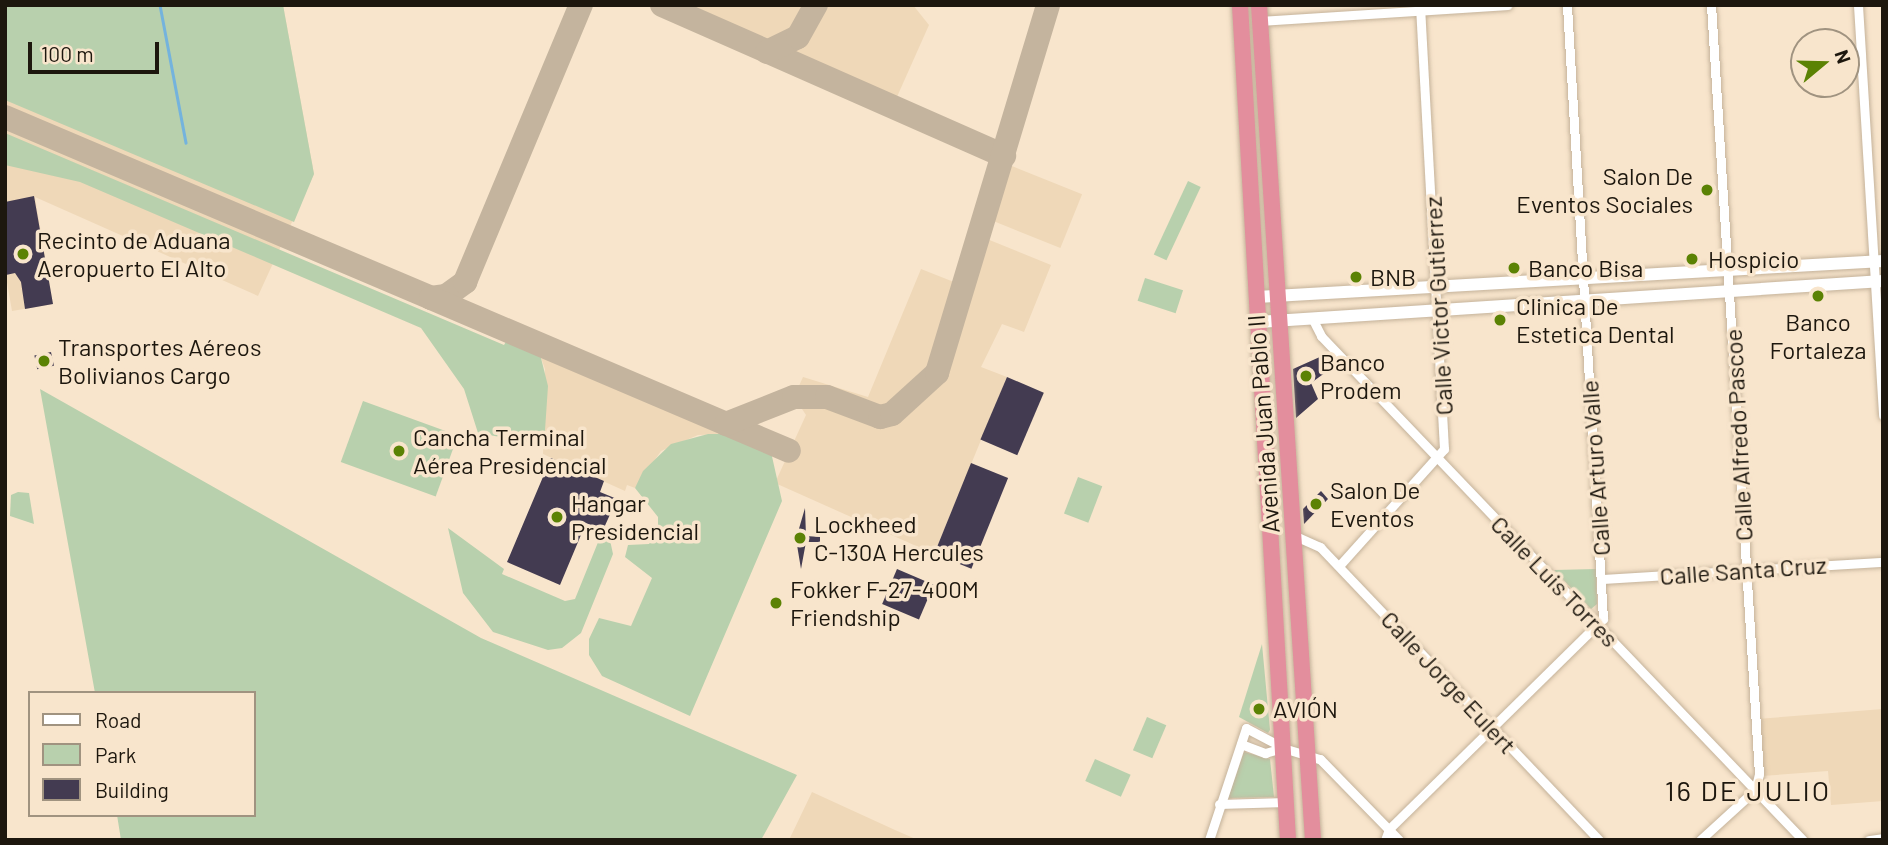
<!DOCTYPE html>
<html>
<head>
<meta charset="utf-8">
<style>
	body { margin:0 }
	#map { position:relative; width:1888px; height:845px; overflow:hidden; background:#f8e5cc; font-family:Barlow,sans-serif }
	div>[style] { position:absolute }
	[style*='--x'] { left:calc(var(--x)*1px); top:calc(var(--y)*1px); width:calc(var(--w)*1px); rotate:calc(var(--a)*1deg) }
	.built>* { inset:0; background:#efd8b8; transform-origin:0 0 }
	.green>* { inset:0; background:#b8d0ad; transform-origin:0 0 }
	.stream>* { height:2.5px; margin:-1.25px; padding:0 1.25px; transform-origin:1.25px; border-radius:1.25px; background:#74b3dd }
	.taxiway>* { height:24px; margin:-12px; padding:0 12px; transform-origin:12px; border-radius:12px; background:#c4b49e }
	.building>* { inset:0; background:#433b51; transform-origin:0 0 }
	.roads { filter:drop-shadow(0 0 2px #c4b29a) drop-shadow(0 0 2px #c4b29a) }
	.street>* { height:9px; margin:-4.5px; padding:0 4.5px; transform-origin:4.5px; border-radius:4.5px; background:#fff }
	.secondary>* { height:12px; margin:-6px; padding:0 6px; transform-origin:6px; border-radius:6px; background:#fff }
	.highway>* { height:16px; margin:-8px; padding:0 8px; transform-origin:8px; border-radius:8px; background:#e38e9d }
	.dots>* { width:19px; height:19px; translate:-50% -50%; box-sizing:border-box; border:4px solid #f8e5cc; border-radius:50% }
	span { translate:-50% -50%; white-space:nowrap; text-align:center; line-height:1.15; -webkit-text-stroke:7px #f8e5cc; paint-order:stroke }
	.poi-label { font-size:24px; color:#1d170e }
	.right { translate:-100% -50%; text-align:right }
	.left { translate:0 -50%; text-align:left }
	.street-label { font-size:24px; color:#1d170e }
	.quarter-label { font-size:28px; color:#1d170e; letter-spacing:2px }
	.frame { position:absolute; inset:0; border:7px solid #1d170e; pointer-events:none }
	.legend { position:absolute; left:28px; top:691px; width:228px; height:126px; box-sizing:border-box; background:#f8e5cc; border:2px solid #a09380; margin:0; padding:9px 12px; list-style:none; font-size:21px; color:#1d170e }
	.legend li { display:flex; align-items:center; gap:14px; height:35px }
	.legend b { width:35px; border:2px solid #a09380 }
	.north { position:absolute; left:1790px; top:28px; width:70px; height:70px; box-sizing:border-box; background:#f8e5cc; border:2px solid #a09380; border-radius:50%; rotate:71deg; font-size:19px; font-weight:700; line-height:28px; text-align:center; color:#1d170e }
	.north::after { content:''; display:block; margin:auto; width:24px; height:32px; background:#5b8204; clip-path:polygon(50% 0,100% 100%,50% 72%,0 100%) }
	.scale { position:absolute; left:28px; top:42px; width:131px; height:32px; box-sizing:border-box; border:4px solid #1d170e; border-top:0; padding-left:9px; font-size:21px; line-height:24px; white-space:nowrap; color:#1d170e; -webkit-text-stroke:5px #f8e5cc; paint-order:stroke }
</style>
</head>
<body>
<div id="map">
	<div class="built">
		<div style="clip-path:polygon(5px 5px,283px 5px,314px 174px,258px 296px,35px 197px,53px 304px,12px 311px,5px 271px)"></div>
		<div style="clip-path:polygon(687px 5px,913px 5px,929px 25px,896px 99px)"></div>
		<div style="left:1007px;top:164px;width:81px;height:58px;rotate:22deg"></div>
		<div style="clip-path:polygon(987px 239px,1051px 265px,1024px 332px,1002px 324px,981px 367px,1007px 377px,934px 554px,775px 483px,806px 415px,794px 397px,803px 377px,868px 397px,921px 269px,959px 284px,941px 350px,954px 355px)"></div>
		<div style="clip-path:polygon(540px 355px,726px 434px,698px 435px,661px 451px,635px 488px,627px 485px,625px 491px,543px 454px,545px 369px)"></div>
		<div style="clip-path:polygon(1883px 709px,1883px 801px,1831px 805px,1828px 771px,1762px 776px,1757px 719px)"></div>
		<div style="clip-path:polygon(812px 792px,895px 830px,918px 840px,789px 840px)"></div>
	</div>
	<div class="green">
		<div style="clip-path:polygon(5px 5px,283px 5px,314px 174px,294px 222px,5px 100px)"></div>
		<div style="clip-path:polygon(5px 133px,504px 345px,507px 340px,540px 354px,548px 386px,544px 445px,478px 433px,464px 389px,421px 328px,80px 182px,5px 165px)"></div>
		<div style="left:1188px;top:181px;width:14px;height:81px;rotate:25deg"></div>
		<div style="left:1145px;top:278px;width:40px;height:24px;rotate:18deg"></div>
		<div style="clip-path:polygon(40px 389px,481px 638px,797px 775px,761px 840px,121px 840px,117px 815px,254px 815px,254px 693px,95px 693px)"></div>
		<div style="left:363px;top:401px;width:101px;height:65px;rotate:20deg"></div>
		<div style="clip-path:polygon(708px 434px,726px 434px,771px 452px,782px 501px,690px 716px,602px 676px,589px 655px,589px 639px,599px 618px,631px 626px,652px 578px,625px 557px,628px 545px,649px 544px,658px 532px,658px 517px,635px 488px,643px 471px,671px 444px)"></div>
		<div style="left:1078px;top:477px;width:26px;height:39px;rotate:21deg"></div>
		<div style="clip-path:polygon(18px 492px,29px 493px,34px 524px,10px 516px,11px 495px)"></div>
		<div style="clip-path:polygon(448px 528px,504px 569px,502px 574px,565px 601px,575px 599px,603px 530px,608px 531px,613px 554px,581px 633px,562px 648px,548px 650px,493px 632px,463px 593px)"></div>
		<div style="clip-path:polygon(1596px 569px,1597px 604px,1591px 609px,1554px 570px)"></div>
		<div style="clip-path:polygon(1262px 644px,1270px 730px,1268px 733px,1239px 717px)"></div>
		<div style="left:1147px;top:717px;width:21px;height:36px;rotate:23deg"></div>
		<div style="clip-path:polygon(1244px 752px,1270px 759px,1274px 797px,1228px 798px)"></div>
		<div style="left:1095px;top:759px;width:39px;height:24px;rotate:24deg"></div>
	</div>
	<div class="stream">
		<div style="--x:160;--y:5;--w:140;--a:79.3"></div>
	</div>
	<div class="taxiway">
		<div style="--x:662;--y:5;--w:374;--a:23.8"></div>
		<div style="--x:767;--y:52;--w:34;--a:-26"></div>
		<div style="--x:798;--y:37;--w:37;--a:-61"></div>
		<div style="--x:5;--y:117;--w:463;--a:23"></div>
		<div style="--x:431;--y:298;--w:15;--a:-8"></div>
		<div style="--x:446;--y:296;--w:24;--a:-36"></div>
		<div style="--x:465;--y:282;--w:300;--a:-67.3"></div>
		<div style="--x:431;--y:298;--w:389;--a:23.1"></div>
		<div style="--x:726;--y:424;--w:73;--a:-21.7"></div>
		<div style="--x:794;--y:397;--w:33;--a:0"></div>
		<div style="--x:827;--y:397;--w:57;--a:20.7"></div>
		<div style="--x:880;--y:417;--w:12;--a:-14"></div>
		<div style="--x:892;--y:414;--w:61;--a:-42.3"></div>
		<div style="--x:937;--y:373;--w:384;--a:-73.2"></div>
	</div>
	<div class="building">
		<div style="clip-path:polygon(34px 196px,53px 304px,25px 309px,21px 282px,15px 273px,6px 275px,5px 202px)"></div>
		<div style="left:51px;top:352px;width:14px;height:17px;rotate:78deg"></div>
		<div style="clip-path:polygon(1322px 356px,1333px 367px,1311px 383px,1318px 399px,1296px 418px,1293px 369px)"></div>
		<div style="left:1007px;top:377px;width:40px;height:68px;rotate:23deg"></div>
		<div style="clip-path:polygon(551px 458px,604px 481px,600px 492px,617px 499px,603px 530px,586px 523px,560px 585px,507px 562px)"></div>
		<div style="left:971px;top:463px;width:40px;height:98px;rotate:22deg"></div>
		<div style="clip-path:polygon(1321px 491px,1328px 499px,1304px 524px,1303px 509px)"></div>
		<div style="clip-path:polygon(805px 508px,806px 536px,820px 537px,820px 542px,806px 542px,801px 569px,796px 539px)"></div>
		<div style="left:897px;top:569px;width:40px;height:38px;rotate:23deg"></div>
	</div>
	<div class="roads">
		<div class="street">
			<div style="--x:1858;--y:5;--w:411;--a:86.5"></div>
			<div style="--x:1260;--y:21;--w:248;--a:-3.7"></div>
			<div style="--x:1312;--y:318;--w:20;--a:63"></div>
			<div style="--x:1321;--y:336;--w:697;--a:46.28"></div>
			<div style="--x:1293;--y:535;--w:30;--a:24"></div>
			<div style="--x:1320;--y:547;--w:405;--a:46.4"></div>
			<div style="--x:1339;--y:566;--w:157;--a:-48.1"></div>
			<div style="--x:1444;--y:449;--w:445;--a:-93.1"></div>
			<div style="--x:1603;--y:579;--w:281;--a:-3.5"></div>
			<div style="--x:1241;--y:744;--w:26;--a:21"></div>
			<div style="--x:1265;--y:753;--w:19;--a:-16"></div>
			<div style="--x:1283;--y:748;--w:39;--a:17"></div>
			<div style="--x:1320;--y:759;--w:113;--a:45.7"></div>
			<div style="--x:1219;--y:804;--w:67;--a:-1.7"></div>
			<div style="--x:1209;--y:840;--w:118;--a:-71.7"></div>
			<div style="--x:1246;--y:728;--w:41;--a:27.8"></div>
			<div style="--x:1385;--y:840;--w:12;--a:-70"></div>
			<div style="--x:1389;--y:829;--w:300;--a:-44.5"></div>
			<div style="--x:1603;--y:619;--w:615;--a:-93.36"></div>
			<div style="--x:1700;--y:840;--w:74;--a:-42.3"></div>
			<div style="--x:1755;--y:790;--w:16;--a:-76"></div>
			<div style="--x:1759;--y:774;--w:770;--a:-93.57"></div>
			<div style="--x:1869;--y:840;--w:14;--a:-8"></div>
		</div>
		<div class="secondary">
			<div style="--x:1257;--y:297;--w:627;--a:-3.29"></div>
			<div style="--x:1258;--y:322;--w:626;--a:-3.75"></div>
		</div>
		<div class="highway">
			<div style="--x:1240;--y:5;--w:836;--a:86.71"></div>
			<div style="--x:1259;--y:5;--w:837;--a:86.3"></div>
		</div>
	</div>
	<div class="dots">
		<div style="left:1707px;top:190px;background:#5b8204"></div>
		<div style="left:23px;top:254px;background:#5b8204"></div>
		<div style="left:1692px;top:259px;background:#5b8204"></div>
		<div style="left:1514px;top:268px;background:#5b8204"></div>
		<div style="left:1356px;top:277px;background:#5b8204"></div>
		<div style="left:1818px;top:296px;background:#5b8204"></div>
		<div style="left:1500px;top:320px;background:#5b8204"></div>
		<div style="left:44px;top:361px;background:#5b8204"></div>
		<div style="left:1306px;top:376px;background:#5b8204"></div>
		<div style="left:399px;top:451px;background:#5b8204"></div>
		<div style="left:1316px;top:504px;background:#5b8204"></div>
		<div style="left:557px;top:517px;background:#5b8204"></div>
		<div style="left:800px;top:538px;background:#5b8204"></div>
		<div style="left:776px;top:603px;background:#5b8204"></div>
		<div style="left:1259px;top:709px;background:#5b8204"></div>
	</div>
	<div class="poi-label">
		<span class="right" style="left:1693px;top:190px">Salon De<br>Eventos Sociales</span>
		<span class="left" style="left:37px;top:254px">Recinto de Aduana<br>Aeropuerto El Alto</span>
		<span class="left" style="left:1708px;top:259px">Hospicio</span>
		<span class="left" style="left:1528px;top:268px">Banco Bisa</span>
		<span class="left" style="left:1370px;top:277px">BNB</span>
		<span class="left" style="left:1516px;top:320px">Clinica De<br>Estetica Dental</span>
		<span style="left:1818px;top:336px">Banco<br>Fortaleza</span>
		<span class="left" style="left:58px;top:361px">Transportes Aéreos<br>Bolivianos Cargo</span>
		<span class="left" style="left:1320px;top:376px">Banco<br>Prodem</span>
		<span class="left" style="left:413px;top:451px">Cancha Terminal<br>Aérea Presidencial</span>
		<span class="left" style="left:1330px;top:504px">Salon De<br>Eventos</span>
		<span class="left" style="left:571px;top:517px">Hangar<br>Presidencial</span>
		<span class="left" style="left:814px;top:538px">Lockheed<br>C-130A Hercules</span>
		<span class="left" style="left:790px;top:603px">Fokker F-27-400M<br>Friendship</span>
		<span class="left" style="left:1273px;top:709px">AVIÓN</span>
	</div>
	<div class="street-label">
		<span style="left:1438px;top:306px;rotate:-93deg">Calle Victor Gutierrez</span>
		<span style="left:1263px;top:424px;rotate:-94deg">Avenida Juan Pablo II</span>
		<span style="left:1738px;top:435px;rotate:-93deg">Calle Alfredo Pascoe</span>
		<span style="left:1595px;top:468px;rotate:-94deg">Calle Arturo Valle</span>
		<span style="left:1743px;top:570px;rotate:-4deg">Calle Santa Cruz</span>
		<span style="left:1555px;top:581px;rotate:46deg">Calle Luis Torres</span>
		<span style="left:1449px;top:682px;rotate:47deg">Calle Jorge Eulert</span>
	</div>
	<div class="quarter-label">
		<span style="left:1748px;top:790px">16 DE JULIO</span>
	</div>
	<div class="frame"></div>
	<ul class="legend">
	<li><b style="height:9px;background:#fff"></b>Road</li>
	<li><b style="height:19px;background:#b8d0ad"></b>Park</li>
	<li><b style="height:19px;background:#433b51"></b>Building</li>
	</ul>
	<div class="north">N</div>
	<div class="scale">100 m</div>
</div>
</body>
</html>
